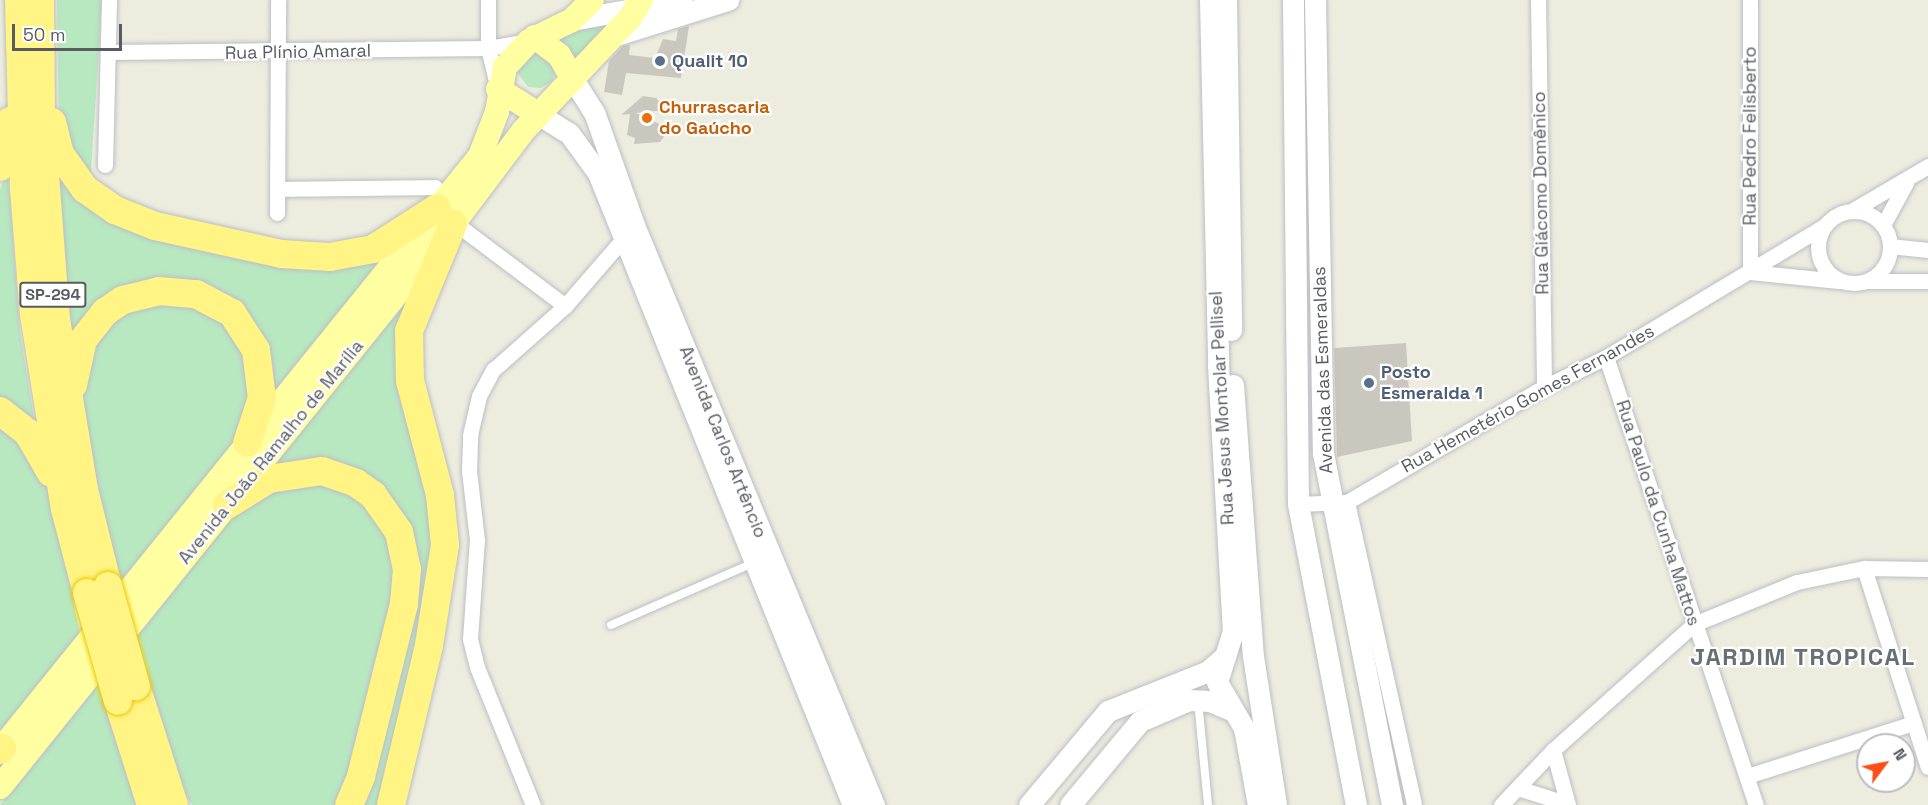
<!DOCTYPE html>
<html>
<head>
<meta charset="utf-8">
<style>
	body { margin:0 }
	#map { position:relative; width:1928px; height:805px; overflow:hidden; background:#ededdf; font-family:"Space Grotesk",sans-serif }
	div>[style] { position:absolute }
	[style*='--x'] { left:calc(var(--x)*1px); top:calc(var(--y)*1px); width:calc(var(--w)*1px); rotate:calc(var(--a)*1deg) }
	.green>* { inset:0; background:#b8e8c0 }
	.building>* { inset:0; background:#cac8be }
	.roads { filter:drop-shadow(0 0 2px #bcbec5) drop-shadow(0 0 2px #bcbec5) }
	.lane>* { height:8px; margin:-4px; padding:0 4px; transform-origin:4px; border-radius:4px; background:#fff }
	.street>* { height:15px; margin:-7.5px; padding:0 7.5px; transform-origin:7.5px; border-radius:7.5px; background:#fff }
	.street>.ring { margin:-7.5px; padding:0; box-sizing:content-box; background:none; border:15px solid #fff; border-radius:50% }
	.secondary>* { height:21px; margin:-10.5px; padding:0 10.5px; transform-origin:10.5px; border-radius:10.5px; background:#fff }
	.primary>* { height:24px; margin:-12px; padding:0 12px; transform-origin:12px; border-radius:12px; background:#ffffa2 }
	.highway>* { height:28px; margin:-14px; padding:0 14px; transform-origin:14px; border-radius:14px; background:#fff484 }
	.bridges { filter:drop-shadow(0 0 2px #ecc900) drop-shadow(0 0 2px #ecc900) }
	.highway-bridge>* { height:28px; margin:-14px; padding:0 14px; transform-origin:14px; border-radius:14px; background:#fff484 }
	.dots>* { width:16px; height:16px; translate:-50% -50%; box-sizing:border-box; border:3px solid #fff; border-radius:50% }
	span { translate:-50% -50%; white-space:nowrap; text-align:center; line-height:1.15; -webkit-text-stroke:4.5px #fff; paint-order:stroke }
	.shield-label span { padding:2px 4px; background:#fff; border:2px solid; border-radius:4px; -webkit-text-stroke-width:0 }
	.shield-label { font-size:16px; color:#585b62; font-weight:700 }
	.street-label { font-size:18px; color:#585b62 }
	.service-label { font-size:18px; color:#4e5e75; font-weight:700 }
	.left { translate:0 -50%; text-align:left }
	.food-label { font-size:18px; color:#c56008; font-weight:700 }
	.district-label { font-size:24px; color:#696d74; font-weight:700; letter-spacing:1.5px }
	.north { position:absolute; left:1856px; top:733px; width:60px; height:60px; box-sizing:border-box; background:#fff; border:2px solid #bcbdc0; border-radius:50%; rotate:58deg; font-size:16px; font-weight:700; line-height:24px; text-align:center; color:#585b62 }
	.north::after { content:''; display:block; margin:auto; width:21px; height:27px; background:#fc4e17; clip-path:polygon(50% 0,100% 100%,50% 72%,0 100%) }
	.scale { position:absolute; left:12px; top:24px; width:110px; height:27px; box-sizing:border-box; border:3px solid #585b62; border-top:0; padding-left:8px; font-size:18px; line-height:21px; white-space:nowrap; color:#585b62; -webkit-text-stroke:4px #fff; paint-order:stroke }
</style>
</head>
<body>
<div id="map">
	<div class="green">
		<div style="clip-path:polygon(57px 0,102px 0,90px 186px,59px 122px)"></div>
		<div style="clip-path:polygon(615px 17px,574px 65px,555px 40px,570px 26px)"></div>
		<div style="clip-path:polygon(533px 49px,556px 68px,552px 81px,541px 88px,528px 87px,517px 72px,517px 66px)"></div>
		<div style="clip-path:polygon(55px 154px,80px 190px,287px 260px,399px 242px,267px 404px,270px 379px,197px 287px,72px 333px)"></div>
		<div style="clip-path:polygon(8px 174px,20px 332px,36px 431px,0 402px,0 188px)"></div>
		<div style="clip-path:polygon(429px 265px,412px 303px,438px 512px,386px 805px,354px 805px,409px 607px,372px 489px,260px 476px)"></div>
		<div style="clip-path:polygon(205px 301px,255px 362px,248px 429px,120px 585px,81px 406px,84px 351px,129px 303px)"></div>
		<div style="clip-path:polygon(0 414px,47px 479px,81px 639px,0 737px)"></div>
		<div style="clip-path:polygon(271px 482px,349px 484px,401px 555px,345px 805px,192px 805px,183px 790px,135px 635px,230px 513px)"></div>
		<div style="clip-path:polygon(100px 678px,139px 805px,0 805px,42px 753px)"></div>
	</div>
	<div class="building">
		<div style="clip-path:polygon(689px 26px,681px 78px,626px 73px,622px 95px,604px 92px,609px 61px,623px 46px,630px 45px,629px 55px,655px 58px,663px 39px,676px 41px,678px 29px)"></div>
		<div style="clip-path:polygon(643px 96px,656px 98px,666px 110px,636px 113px,670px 129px,660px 142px,634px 144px,635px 138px,627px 135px,630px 114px,621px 115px)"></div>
		<div style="clip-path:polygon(1406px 343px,1412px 441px,1337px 457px,1334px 348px)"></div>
	</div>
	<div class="roads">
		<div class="lane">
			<div style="--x:611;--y:625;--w:155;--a:-23.6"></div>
			<div style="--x:1198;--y:701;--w:104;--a:84.5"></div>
		</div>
		<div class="street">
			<div style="--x:488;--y:0;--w:48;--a:90"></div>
			<div style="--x:488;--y:48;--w:42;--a:76.3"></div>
			<div style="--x:1538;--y:0;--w:387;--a:89.1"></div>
			<div style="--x:108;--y:52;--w:380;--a:-0.6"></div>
			<div style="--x:488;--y:48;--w:42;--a:-9.7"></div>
			<div style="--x:105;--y:165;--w:165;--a:-88.6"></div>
			<div style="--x:277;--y:189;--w:158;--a:-0.7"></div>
			<div style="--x:1853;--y:210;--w:87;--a:-30.4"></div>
			<div class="ring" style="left:1818px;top:211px;width:57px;height:57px"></div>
			<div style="--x:277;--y:213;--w:213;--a:-89.7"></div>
			<div style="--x:1883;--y:225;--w:48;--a:-61.3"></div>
			<div style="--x:463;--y:229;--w:128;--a:37"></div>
			<div style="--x:1890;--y:246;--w:38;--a:6"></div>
			<div style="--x:1750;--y:272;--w:272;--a:-90"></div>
			<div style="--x:1750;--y:272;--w:89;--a:5.8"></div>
			<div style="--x:1867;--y:281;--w:61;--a:0"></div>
			<div style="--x:1606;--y:357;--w:472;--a:71.5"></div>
			<div style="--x:1347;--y:502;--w:310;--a:77.5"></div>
			<div style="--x:1298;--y:504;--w:49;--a:-2.3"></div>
			<div style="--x:1347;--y:502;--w:228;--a:-30.3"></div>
			<div style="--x:1544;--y:387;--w:69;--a:-25.8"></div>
			<div style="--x:1606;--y:357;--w:254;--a:-31"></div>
			<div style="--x:1864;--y:568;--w:209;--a:72.2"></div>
			<div style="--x:1553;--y:750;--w:57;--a:74.7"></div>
			<div style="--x:1747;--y:776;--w:174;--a:-17.7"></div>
			<div style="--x:1521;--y:789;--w:49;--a:17.7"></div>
			<div style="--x:533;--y:805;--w:149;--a:-112.1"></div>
			<div style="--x:477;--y:667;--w:29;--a:-104"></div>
			<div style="--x:470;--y:639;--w:99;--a:-86"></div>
			<div style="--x:477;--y:540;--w:69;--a:-96.6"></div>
			<div style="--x:469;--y:471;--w:36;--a:-88"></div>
			<div style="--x:470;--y:435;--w:40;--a:-77"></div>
			<div style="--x:479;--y:396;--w:30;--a:-62"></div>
			<div style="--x:493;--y:370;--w:96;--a:-41.6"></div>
			<div style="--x:565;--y:306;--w:99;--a:-49.1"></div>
			<div style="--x:1501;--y:805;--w:76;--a:-46.6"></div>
			<div style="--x:1553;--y:750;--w:189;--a:-41.8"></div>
			<div style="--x:1694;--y:624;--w:111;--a:-22.2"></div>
			<div style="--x:1797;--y:582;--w:68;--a:-11.8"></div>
			<div style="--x:1864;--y:568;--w:64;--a:0.9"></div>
		</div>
		<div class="secondary">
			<div style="--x:1210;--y:0;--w:365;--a:88.7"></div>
			<div style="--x:1218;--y:365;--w:266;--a:86.8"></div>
			<div style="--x:1233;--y:631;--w:53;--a:107.4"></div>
			<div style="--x:1217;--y:682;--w:53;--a:59.6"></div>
			<div style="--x:1244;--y:728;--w:78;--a:79.7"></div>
			<div style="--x:1226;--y:0;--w:330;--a:89.1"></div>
			<div style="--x:1293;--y:0;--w:504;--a:89.43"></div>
			<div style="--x:1298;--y:504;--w:307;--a:79.1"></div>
			<div style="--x:1315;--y:0;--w:453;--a:89"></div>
			<div style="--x:1323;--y:453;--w:359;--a:78.9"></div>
			<div style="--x:572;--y:20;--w:111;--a:-10.4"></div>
			<div style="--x:613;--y:36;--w:121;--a:-17.4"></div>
			<div style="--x:573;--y:79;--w:39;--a:58"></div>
			<div style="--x:594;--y:112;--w:120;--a:70.5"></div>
			<div style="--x:634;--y:225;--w:628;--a:67.52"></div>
			<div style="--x:538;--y:114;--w:36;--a:32"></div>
			<div style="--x:569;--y:133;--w:49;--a:54.1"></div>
			<div style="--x:598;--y:173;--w:682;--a:68.03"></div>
			<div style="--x:1233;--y:385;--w:272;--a:85.8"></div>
			<div style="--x:1253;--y:656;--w:151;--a:81.2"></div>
			<div style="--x:1029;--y:805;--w:123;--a:-50"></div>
			<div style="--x:1108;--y:711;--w:108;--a:-21.8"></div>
			<div style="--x:1208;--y:671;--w:23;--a:-41"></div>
			<div style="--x:1070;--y:805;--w:109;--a:-50.2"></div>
			<div style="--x:1140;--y:721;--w:53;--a:-23.2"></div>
			<div style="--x:1189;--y:700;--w:21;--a:3"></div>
			<div style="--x:1210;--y:701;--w:25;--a:23"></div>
		</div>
		<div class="primary">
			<div style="--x:535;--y:37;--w:30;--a:37"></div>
			<div style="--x:559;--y:55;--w:28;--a:60"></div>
			<div style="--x:498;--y:89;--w:47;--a:32"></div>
			<div style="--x:2;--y:748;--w:761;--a:-51.08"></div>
			<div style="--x:480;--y:156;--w:47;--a:-68.9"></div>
			<div style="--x:497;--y:112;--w:46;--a:-79.9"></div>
			<div style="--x:505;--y:67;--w:35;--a:-47"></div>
			<div style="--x:529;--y:41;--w:48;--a:-26"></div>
			<div style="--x:572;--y:20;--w:28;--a:-45"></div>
			<div style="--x:0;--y:787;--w:723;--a:-51.18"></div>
			<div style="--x:453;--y:224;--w:116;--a:-53"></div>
			<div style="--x:523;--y:131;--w:156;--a:-46.6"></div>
			<div style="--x:630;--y:18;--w:21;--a:-59"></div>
		</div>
		<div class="highway">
			<div style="--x:19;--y:0;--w:188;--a:88.5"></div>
			<div style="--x:24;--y:188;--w:126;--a:85.5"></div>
			<div style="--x:34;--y:314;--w:197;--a:81"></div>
			<div style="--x:65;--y:509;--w:87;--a:75.3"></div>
			<div style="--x:40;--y:0;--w:121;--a:89.5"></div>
			<div style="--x:41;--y:121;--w:199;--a:85.7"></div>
			<div style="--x:56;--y:319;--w:173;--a:80.7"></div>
			<div style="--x:84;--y:490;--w:99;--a:76"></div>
			<div style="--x:52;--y:122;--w:33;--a:76"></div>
			<div style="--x:60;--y:154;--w:43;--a:54.5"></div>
			<div style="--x:85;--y:189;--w:37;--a:35"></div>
			<div style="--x:115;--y:210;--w:43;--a:21.8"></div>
			<div style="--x:155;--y:226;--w:129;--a:12.5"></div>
			<div style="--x:281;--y:254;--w:49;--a:3.5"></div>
			<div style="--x:330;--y:257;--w:44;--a:-10.5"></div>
			<div style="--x:373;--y:249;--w:76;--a:-32.6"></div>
			<div style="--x:0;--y:167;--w:47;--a:-77.7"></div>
			<div style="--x:73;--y:385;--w:46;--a:-77.5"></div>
			<div style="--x:83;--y:340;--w:36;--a:-52"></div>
			<div style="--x:105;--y:312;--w:22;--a:-34"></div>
			<div style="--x:123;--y:300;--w:37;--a:-14"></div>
			<div style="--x:159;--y:291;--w:37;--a:5"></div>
			<div style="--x:196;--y:294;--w:41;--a:27.8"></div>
			<div style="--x:232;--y:313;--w:44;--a:57"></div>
			<div style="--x:256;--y:350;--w:48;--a:82.9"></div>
			<div style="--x:262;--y:398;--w:47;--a:108.4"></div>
			<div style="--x:0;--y:411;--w:36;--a:38"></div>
			<div style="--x:28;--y:433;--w:46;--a:60.1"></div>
			<div style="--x:227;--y:505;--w:49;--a:-31.8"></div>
			<div style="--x:269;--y:479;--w:54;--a:-8.6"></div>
			<div style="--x:322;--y:471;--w:36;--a:19"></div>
			<div style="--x:356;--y:483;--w:21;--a:35"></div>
			<div style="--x:373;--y:495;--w:45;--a:54.9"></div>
			<div style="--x:399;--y:532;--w:38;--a:78"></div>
			<div style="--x:407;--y:569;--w:35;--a:95"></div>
			<div style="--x:404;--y:604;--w:178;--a:104"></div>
			<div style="--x:361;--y:777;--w:30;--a:113"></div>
			<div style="--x:136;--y:686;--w:125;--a:72.3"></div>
			<div style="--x:118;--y:701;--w:109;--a:72.4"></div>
			<div style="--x:0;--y:750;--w:3;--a:-45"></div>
			<div style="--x:391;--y:805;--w:164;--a:-76.6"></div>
			<div style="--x:429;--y:645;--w:101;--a:-80.9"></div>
			<div style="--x:445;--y:545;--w:50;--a:-95.7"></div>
			<div style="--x:440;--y:495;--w:118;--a:-104.7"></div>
			<div style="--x:410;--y:381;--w:50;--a:-91.1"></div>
			<div style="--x:409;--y:331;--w:116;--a:-67.6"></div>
		</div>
	</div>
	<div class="bridges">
		<div class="highway-bridge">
			<div style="--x:108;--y:586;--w:104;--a:74.4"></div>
			<div style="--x:87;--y:593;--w:112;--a:74"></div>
		</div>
	</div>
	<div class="dots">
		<div style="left:660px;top:61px;background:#5c6f8a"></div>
		<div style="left:647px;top:118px;background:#e8710a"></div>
		<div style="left:1369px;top:383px;background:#5c6f8a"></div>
	</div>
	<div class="shield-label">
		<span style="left:53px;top:295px">SP-294</span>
	</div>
	<div class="street-label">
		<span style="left:298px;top:52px;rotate:-1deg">Rua Plínio Amaral</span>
		<span style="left:1750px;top:136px;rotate:-90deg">Rua Pedro Felisberto</span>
		<span style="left:1541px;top:193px;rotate:-91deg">Rua Giácomo Domênico</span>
		<span style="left:1323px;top:370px;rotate:-92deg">Avenida das Esmeraldas</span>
		<span style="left:1528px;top:399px;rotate:-29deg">Rua Hemetério Gomes Fernandes</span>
		<span style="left:1222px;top:408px;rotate:-93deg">Rua Jesus Montolar Pellisel</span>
		<span style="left:723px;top:442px;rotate:68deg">Avenida Carlos Artêncio</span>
		<span style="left:271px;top:452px;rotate:-51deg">Avenida João Ramalho de Marília</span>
		<span style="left:1658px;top:513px;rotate:72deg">Rua Paulo da Cunha Mattos</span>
	</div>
	<div class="service-label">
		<span class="left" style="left:672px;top:61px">Qualit 10</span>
		<span class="left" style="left:1381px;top:383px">Posto<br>Esmeralda 1</span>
	</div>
	<div class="food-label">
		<span class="left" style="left:659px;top:118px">Churrascaria<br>do Gaúcho</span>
	</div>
	<div class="district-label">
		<span style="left:1803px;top:657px">JARDIM TROPICAL</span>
	</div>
	<div class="north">N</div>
	<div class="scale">50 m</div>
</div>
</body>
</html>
